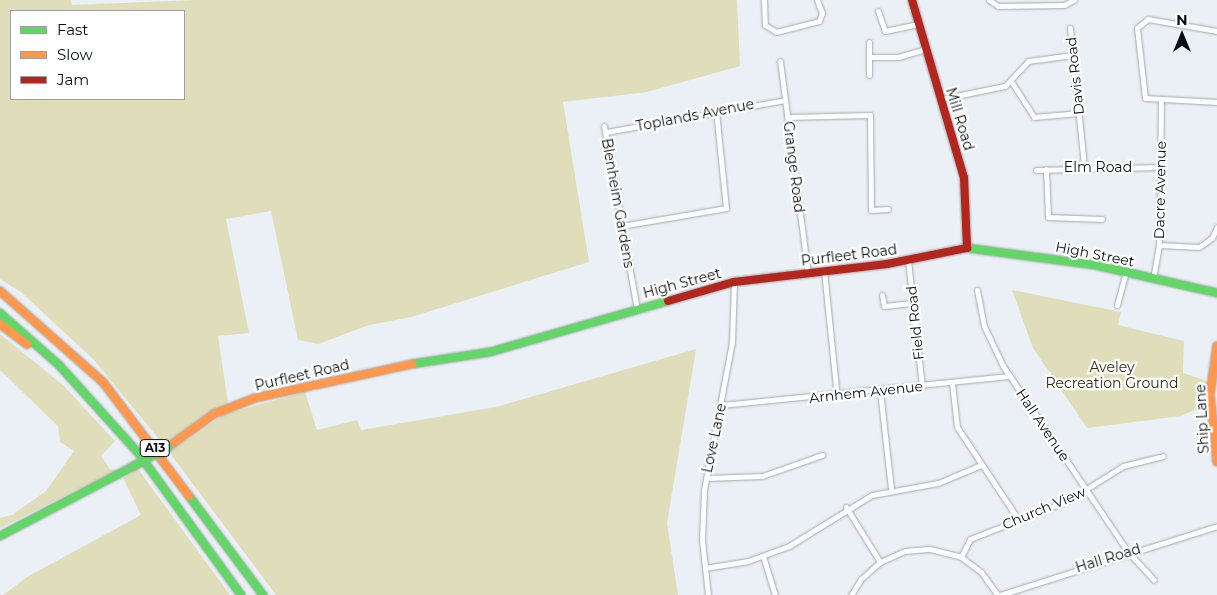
<!DOCTYPE html>
<html>
<head>
<meta charset="utf-8">
<style>
	body { margin:0 }
	#map { position:relative; width:1217px; height:595px; overflow:hidden; background:#eaf0f5; font-family:Montserrat,sans-serif }
	div>[style] { position:absolute }
	[style*='--x'] { left:calc(var(--x)*1px); top:calc(var(--y)*1px); width:calc(var(--w)*1px); rotate:calc(var(--a)*1deg) }
	.green>* { inset:0; background:#e0deba }
	.roads { filter:drop-shadow(0 0 1px #a4a8ac) drop-shadow(0 0 1px #a4a8ac) }
	.street>* { height:5px; margin:-2.5px; padding:0 2.5px; transform-origin:2.5px; border-radius:2.5px; background:#fcfdfe }
	.fast>* { height:8px; margin:-4px; padding:0 4px; transform-origin:4px; border-radius:4px; background:#63d668 }
	.slow>* { height:8px; margin:-4px; padding:0 4px; transform-origin:4px; border-radius:4px; background:#ff974d }
	.jam>* { height:8px; margin:-4px; padding:0 4px; transform-origin:4px; border-radius:4px; background:#b3261e }
	.bridges { filter:drop-shadow(0 0 1px #a4a8ac) drop-shadow(0 0 1px #a4a8ac) }
	.fast-bridge>* { height:8px; margin:-4px; padding:0 4px; transform-origin:4px; border-radius:4px; background:#63d668 }
	span { translate:-50% -50%; white-space:nowrap; text-align:center; line-height:1.15; -webkit-text-stroke:4.5px #fff; paint-order:stroke }
	.shield-label span { padding:1px 4px; background:#fff; border:1px solid; border-radius:4px; -webkit-text-stroke-width:0 }
	.shield-label { font-size:12px; color:#090d10; font-weight:700 }
	.street-label { font-size:14px; color:#090d10 }
	.park-label { font-size:14px; color:#312d0d }
	.legend { position:absolute; left:10px; top:10px; width:175px; height:90px; box-sizing:border-box; background:#fff; border:1px solid #9d9e9f; margin:0; padding:6px 9px; list-style:none; font-size:15px; color:#090d10 }
	.legend li { display:flex; align-items:center; gap:10px; height:25px }
	.legend b { width:25px; border:1px solid #9d9e9f }
	.north { position:absolute; left:1157px; top:10px; width:50px; height:50px; -webkit-text-stroke:4px #fff; paint-order:stroke; rotate:0deg; font-size:14px; font-weight:700; line-height:20px; text-align:center; color:#090d10 }
	.north::after { content:''; display:block; margin:auto; width:18px; height:22px; background:#090d10; clip-path:polygon(50% 0,100% 100%,50% 72%,0 100%) }
</style>
</head>
<body>
<div id="map">
	<div class="green">
		<div style="clip-path:polygon(evenodd,0 0,71px 0,72px 5px,195px 0,737px 0,740px 66px,647px 92px,563px 102px,589px 262px,411px 317px,369px 325px,318px 344px,298px 340px,271px 211px,226px 219px,249px 333px,218px 336px,228px 403px,163px 444px,94px 360px,22px 293px,0 279px,0 0,11px 11px,184px 11px,184px 99px,11px 99px,11px 11px)"></div>
		<div style="clip-path:polygon(1012px 290px,1121px 312px,1118px 325px,1184px 341px,1183px 373px,1207px 381px,1205px 405px,1181px 416px,1087px 428px,1033px 348px)"></div>
		<div style="clip-path:polygon(0 334px,63px 385px,115px 441px,101px 456px,110px 469px,117px 470px,0 528px,0 518px,12px 515px,46px 491px,74px 451px,60px 442px,58px 426px,0 370px)"></div>
		<div style="clip-path:polygon(696px 349px,667px 523px,678px 595px,276px 595px,169px 452px,225px 414px,305px 392px,317px 430px,357px 420px,361px 430px,496px 407px)"></div>
		<div style="clip-path:polygon(138px 469px,230px 595px,3px 595px,27px 577px,141px 515px,123px 478px)"></div>
	</div>
	<div class="roads">
		<div class="street">
			<div style="--x:764;--y:0;--w:25;--a:88"></div>
			<div style="--x:765;--y:25;--w:13;--a:32"></div>
			<div style="--x:776;--y:32;--w:44;--a:-14.3"></div>
			<div style="--x:819;--y:21;--w:9;--a:-69"></div>
			<div style="--x:822;--y:13;--w:14;--a:-111"></div>
			<div style="--x:989;--y:0;--w:11;--a:34"></div>
			<div style="--x:998;--y:6;--w:66;--a:-0.9"></div>
			<div style="--x:1064;--y:5;--w:11;--a:-27"></div>
			<div style="--x:878;--y:11;--w:21;--a:71"></div>
			<div style="--x:885;--y:31;--w:35;--a:-12"></div>
			<div style="--x:1070;--y:28;--w:139;--a:84.2"></div>
			<div style="--x:1217;--y:31;--w:70;--a:-170.1"></div>
			<div style="--x:1148;--y:19;--w:14;--a:141"></div>
			<div style="--x:1137;--y:28;--w:70;--a:83.5"></div>
			<div style="--x:1145;--y:98;--w:72;--a:3.2"></div>
			<div style="--x:869;--y:42;--w:15;--a:90"></div>
			<div style="--x:780;--y:61;--w:214;--a:82.5"></div>
			<div style="--x:869;--y:75;--w:18;--a:-90"></div>
			<div style="--x:869;--y:57;--w:29;--a:0"></div>
			<div style="--x:898;--y:57;--w:29;--a:-16"></div>
			<div style="--x:1011;--y:81;--w:43;--a:57.4"></div>
			<div style="--x:1034;--y:117;--w:45;--a:-5.1"></div>
			<div style="--x:941;--y:99;--w:65;--a:-11.5"></div>
			<div style="--x:1005;--y:86;--w:34;--a:-47"></div>
			<div style="--x:1028;--y:61;--w:45;--a:-7.6"></div>
			<div style="--x:787;--y:117;--w:83;--a:-1.4"></div>
			<div style="--x:870;--y:115;--w:95;--a:89.4"></div>
			<div style="--x:871;--y:210;--w:17;--a:-3"></div>
			<div style="--x:604;--y:126;--w:186;--a:79.8"></div>
			<div style="--x:606;--y:132;--w:182;--a:-10.1"></div>
			<div style="--x:1046;--y:169;--w:48;--a:87.6"></div>
			<div style="--x:1048;--y:217;--w:54;--a:2.1"></div>
			<div style="--x:1036;--y:170;--w:124;--a:-1.4"></div>
			<div style="--x:621;--y:226;--w:107;--a:-9.7"></div>
			<div style="--x:726;--y:208;--w:98;--a:-95.9"></div>
			<div style="--x:1159;--y:245;--w:40;--a:2.9"></div>
			<div style="--x:1199;--y:247;--w:16;--a:-35"></div>
			<div style="--x:1212;--y:238;--w:12;--a:-66"></div>
			<div style="--x:908;--y:260;--w:127;--a:83.7"></div>
			<div style="--x:824;--y:271;--w:126;--a:84.1"></div>
			<div style="--x:1153;--y:279;--w:35;--a:-80"></div>
			<div style="--x:1159;--y:245;--w:144;--a:-89.2"></div>
			<div style="--x:977;--y:290;--w:37;--a:79"></div>
			<div style="--x:984;--y:326;--w:44;--a:64.6"></div>
			<div style="--x:1003;--y:366;--w:224;--a:56.1"></div>
			<div style="--x:1128;--y:552;--w:38;--a:47"></div>
			<div style="--x:882;--y:295;--w:11;--a:80"></div>
			<div style="--x:884;--y:306;--w:28;--a:-6"></div>
			<div style="--x:1117;--y:305;--w:34;--a:-75"></div>
			<div style="--x:952;--y:383;--w:44;--a:83.5"></div>
			<div style="--x:957;--y:427;--w:110;--a:56.5"></div>
			<div style="--x:880;--y:391;--w:99;--a:83.6"></div>
			<div style="--x:722;--y:405;--w:288;--a:-5.8"></div>
			<div style="--x:706;--y:478;--w:56;--a:-2"></div>
			<div style="--x:762;--y:476;--w:64;--a:-19.3"></div>
			<div style="--x:846;--y:507;--w:65;--a:58.3"></div>
			<div style="--x:763;--y:556;--w:41;--a:72.9"></div>
			<div style="--x:961;--y:557;--w:20;--a:-63"></div>
			<div style="--x:970;--y:539;--w:104;--a:-21.4"></div>
			<div style="--x:1067;--y:501;--w:66;--a:-32"></div>
			<div style="--x:1123;--y:466;--w:41;--a:-14"></div>
			<div style="--x:705;--y:568;--w:44;--a:-9.2"></div>
			<div style="--x:748;--y:561;--w:44;--a:-20.1"></div>
			<div style="--x:789;--y:546;--w:97;--a:-31.6"></div>
			<div style="--x:872;--y:495;--w:67;--a:-10.3"></div>
			<div style="--x:938;--y:483;--w:47;--a:-22.7"></div>
			<div style="--x:708;--y:595;--w:55;--a:-96.2"></div>
			<div style="--x:702;--y:540;--w:50;--a:-87.7"></div>
			<div style="--x:704;--y:490;--w:151;--a:-79.3"></div>
			<div style="--x:732;--y:342;--w:60;--a:-88.1"></div>
			<div style="--x:851;--y:595;--w:19;--a:-58"></div>
			<div style="--x:861;--y:579;--w:25;--a:-42"></div>
			<div style="--x:880;--y:562;--w:27;--a:-24"></div>
			<div style="--x:905;--y:551;--w:25;--a:-5"></div>
			<div style="--x:930;--y:549;--w:32;--a:14"></div>
			<div style="--x:961;--y:557;--w:25;--a:37"></div>
			<div style="--x:981;--y:572;--w:29;--a:54"></div>
			<div style="--x:1000;--y:595;--w:228;--a:-17.6"></div>
		</div>
		<div class="fast">
			<div style="--x:967;--y:248;--w:129;--a:7.6"></div>
			<div style="--x:1095;--y:265;--w:125;--a:12.9"></div>
			<div style="--x:0;--y:313;--w:79;--a:41.4"></div>
			<div style="--x:59;--y:365;--w:120;--a:48"></div>
			<div style="--x:139;--y:454;--w:174;--a:54.1"></div>
			<div style="--x:412;--y:364;--w:79;--a:-8.7"></div>
			<div style="--x:490;--y:352;--w:185;--a:-16"></div>
			<div style="--x:189;--y:496;--w:124;--a:53.2"></div>
			<div style="--x:0;--y:536;--w:151;--a:-27.6"></div>
		</div>
		<div class="slow">
			<div style="--x:0;--y:291;--w:137;--a:41.5"></div>
			<div style="--x:103;--y:382;--w:143;--a:53"></div>
			<div style="--x:0;--y:324;--w:34;--a:37"></div>
			<div style="--x:1217;--y:346;--w:49;--a:98.3"></div>
			<div style="--x:1210;--y:394;--w:68;--a:84.1"></div>
			<div style="--x:168;--y:447;--w:57;--a:-35.7"></div>
			<div style="--x:214;--y:414;--w:44;--a:-21.3"></div>
			<div style="--x:255;--y:398;--w:161;--a:-12.2"></div>
		</div>
		<div class="jam">
			<div style="--x:912;--y:0;--w:185;--a:73.7"></div>
			<div style="--x:964;--y:178;--w:70;--a:87.5"></div>
			<div style="--x:668;--y:301;--w:69;--a:-16.1"></div>
			<div style="--x:734;--y:282;--w:154;--a:-6.7"></div>
			<div style="--x:887;--y:264;--w:82;--a:-11.3"></div>
		</div>
	</div>
	<div class="bridges">
		<div class="fast-bridge">
			<div style="--x:134;--y:466;--w:39;--a:-29"></div>
		</div>
	</div>
	<div class="shield-label">
		<span style="left:155px;top:448px">A13</span>
	</div>
	<div class="street-label">
		<span style="left:1075px;top:76px;rotate:-96deg">Davis Road</span>
		<span style="left:695px;top:115px;rotate:-11deg">Toplands Avenue</span>
		<span style="left:960px;top:119px;rotate:73deg">Mill Road</span>
		<span style="left:794px;top:167px;rotate:83deg">Grange Road</span>
		<span style="left:1098px;top:167px">Elm Road</span>
		<span style="left:1160px;top:190px;rotate:-89deg">Dacre Avenue</span>
		<span style="left:618px;top:203px;rotate:80deg">Blenheim Gardens</span>
		<span style="left:1095px;top:254px;rotate:11deg">High Street</span>
		<span style="left:849px;top:255px;rotate:-7deg">Purfleet Road</span>
		<span style="left:682px;top:283px;rotate:-15deg">High Street</span>
		<span style="left:915px;top:323px;rotate:-96deg">Field Road</span>
		<span style="left:302px;top:375px;rotate:-13deg">Purfleet Road</span>
		<span style="left:866px;top:392px;rotate:-6deg">Arnhem Avenue</span>
		<span style="left:1202px;top:419px;rotate:-93deg">Ship Lane</span>
		<span style="left:1043px;top:425px;rotate:56deg">Hall Avenue</span>
		<span style="left:714px;top:438px;rotate:-78deg">Love Lane</span>
		<span style="left:1044px;top:508px;rotate:-23deg">Church View</span>
		<span style="left:1108px;top:558px;rotate:-17deg">Hall Road</span>
	</div>
	<div class="park-label">
		<span style="left:1112px;top:375px">Aveley<br>Recreation Ground</span>
	</div>
	<ul class="legend">
	<li><b style="height:6px;background:#63d668"></b>Fast</li>
	<li><b style="height:6px;background:#ff974d"></b>Slow</li>
	<li><b style="height:6px;background:#b3261e"></b>Jam</li>
	</ul>
	<div class="north">N</div>
</div>
</body>
</html>
